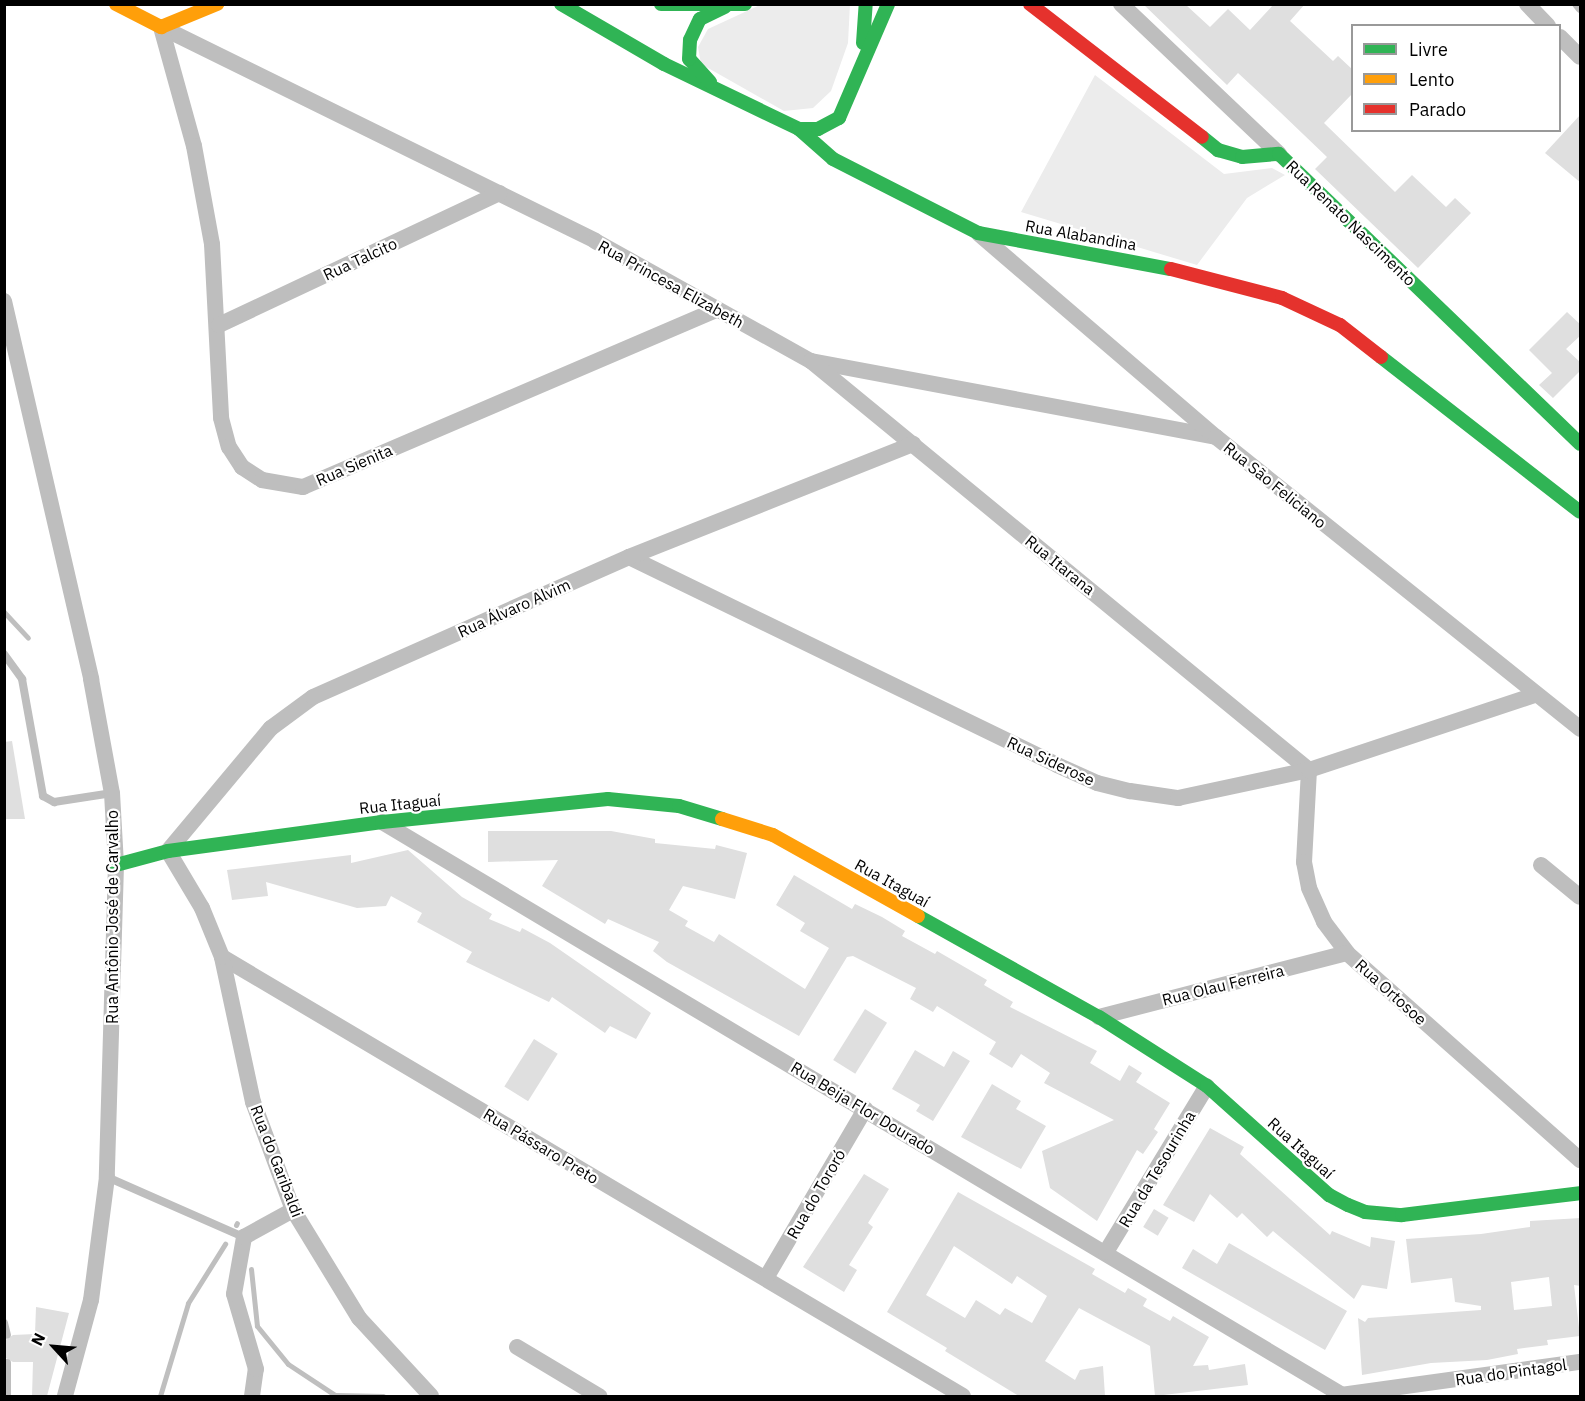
<!DOCTYPE html>
<html>
<head>
<meta charset="utf-8">
<style>
	body { margin:0 }
	#map { position:relative; width:1585px; height:1401px; overflow:hidden; background:#fff; font-family:"IBM Plex Sans",sans-serif }
	div>[style] { position:absolute }
	[style*='--x'] { left:calc(var(--x)*1px); top:calc(var(--y)*1px); width:calc(var(--w)*1px); rotate:calc(var(--a)*1deg) }
	.green>* { inset:0; background:#ececec }
	.stream>* { height:5px; margin:-2.5px; padding:0 2.5px; transform-origin:2.5px; border-radius:2.5px; background:#bfbfbf }
	.building>* { inset:0; background:#dfdfdf; transform-origin:0 0 }
	.lane>* { height:8px; margin:-4px; padding:0 4px; transform-origin:4px; border-radius:4px; background:#bebebe }
	.street>* { height:16px; margin:-8px; padding:0 8px; transform-origin:8px; border-radius:8px; background:#bebebe }
	.fast>* { height:14px; margin:-7px; padding:0 7px; transform-origin:7px; border-radius:7px; background:#30b455 }
	.slow>* { height:14px; margin:-7px; padding:0 7px; transform-origin:7px; border-radius:7px; background:#ff9f0a }
	.jam>* { height:14px; margin:-7px; padding:0 7px; transform-origin:7px; border-radius:7px; background:#e5322d }
	span { translate:-50% -50%; white-space:nowrap; text-align:center; line-height:1.15; -webkit-text-stroke:4.5px #fff; paint-order:stroke }
	.street-label { font-size:16px; color:#000 }
	.frame { position:absolute; inset:0; border:6px solid #000; pointer-events:none }
	.legend { position:absolute; left:1351px; top:24px; width:210px; height:108px; box-sizing:border-box; background:#fff; border:2px solid #999; margin:0; padding:8px 10px; list-style:none; font-size:18px; color:#000 }
	.legend li { display:flex; align-items:center; gap:12px; height:30px }
	.legend b { width:30px; border:2px solid #999 }
	.north { position:absolute; left:24px; top:1317px; width:60px; height:60px; -webkit-text-stroke:4px #fff; paint-order:stroke; rotate:296deg; font-size:16px; font-weight:700; line-height:24px; text-align:center; color:#000 }
	.north::after { content:''; display:block; margin:auto; width:21px; height:27px; background:#000; clip-path:polygon(50% 0,100% 100%,50% 72%,0 100%) }
</style>
</head>
<body>
<div id="map">
	<div class="green">
		<div style="clip-path:polygon(850px 4px,848px 43px,831px 91px,813px 108px,784px 111px,701px 64px,698px 47px,708px 29px,760px 5px)"></div>
		<div style="clip-path:polygon(1095px 75px,1224px 174px,1272px 168px,1285px 175px,1247px 198px,1197px 265px,1021px 212px)"></div>
	</div>
	<div class="stream">
		<div style="--x:4;--y:612;--w:35;--a:47"></div>
		<div style="--x:236;--y:1225;--w:2;--a:-63"></div>
		<div style="--x:251;--y:1269;--w:57;--a:84"></div>
		<div style="--x:257;--y:1326;--w:49;--a:50.8"></div>
		<div style="--x:288;--y:1364;--w:56;--a:33.4"></div>
		<div style="--x:335;--y:1395;--w:48;--a:1.2"></div>
		<div style="--x:160;--y:1396;--w:97;--a:-73.2"></div>
		<div style="--x:188;--y:1303;--w:70;--a:-57.9"></div>
	</div>
	<div class="building">
		<div style="clip-path:polygon(1143px 4px,1186px 5px,1210px 27px,1228px 9px,1250px 30px,1274px 4px,1305px 4px,1290px 21px,1333px 61px,1338px 56px,1353px 70px,1353px 93px,1324px 123px,1395px 192px,1412px 175px,1446px 207px,1455px 198px,1471px 213px,1418px 268px,1315px 169px,1327px 157px,1280px 112px,1238px 73px,1227px 85px)"></div>
		<div style="clip-path:polygon(1581px 114px,1581px 183px,1545px 153px)"></div>
		<div style="clip-path:polygon(1567px 312px,1581px 325px,1581px 335px,1566px 349px,1581px 363px,1581px 370px,1553px 398px,1539px 385px,1552px 373px,1529px 350px)"></div>
		<div style="clip-path:polygon(12px 741px,25px 819px,4px 819px,4px 742px)"></div>
		<div style="clip-path:polygon(488px 831px,611px 831px,655px 839px,655px 843px,715px 849px,716px 845px,747px 853px,735px 899px,683px 886px,669px 910px,688px 921px,685px 926px,714px 942px,719px 934px,805px 989px,829px 948px,800px 931px,805px 923px,776px 905px,794px 875px,852px 909px,855px 904px,882px 917px,905px 931px,902px 936px,935px 954px,937px 951px,987px 980px,984px 985px,1013px 1002px,1010px 1007px,1097px 1051px,1090px 1063px,1120px 1081px,1129px 1065px,1142px 1073px,1136px 1082px,1170px 1103px,1154px 1129px,1158px 1132px,1143px 1154px,1137px 1150px,1097px 1221px,1050px 1188px,1042px 1151px,1114px 1120px,1044px 1083px,1050px 1073px,1021px 1054px,1012px 1068px,989px 1054px,996px 1042px,937px 1006px,933px 1012px,910px 999px,916px 988px,853px 956px,847px 957px,799px 1036px,667px 962px,653px 951px,659px 942px,608px 919px,605px 924px,542px 886px,558px 860px,488px 862px)"></div>
		<div style="clip-path:polygon(408px 850px,462px 897px,492px 914px,489px 919px,520px 932px,522px 928px,550px 943px,651px 1013px,636px 1039px,610px 1026px,605px 1033px,552px 997px,549px 1002px,466px 962px,472px 952px,417px 922px,422px 913px,391px 896px,386px 906px,357px 908px,266px 882px,268px 896px,232px 900px,227px 870px,351px 855px,351px 863px)"></div>
		<div style="left:865px;top:1009px;width:26px;height:60px;rotate:32deg"></div>
		<div style="left:534px;top:1039px;width:28px;height:56px;rotate:32deg"></div>
		<div style="clip-path:polygon(915px 1050px,944px 1067px,953px 1051px,970px 1061px,933px 1121px,916px 1111px,920px 1105px,892px 1089px)"></div>
		<div style="clip-path:polygon(992px 1084px,1021px 1101px,1016px 1109px,1046px 1126px,1021px 1169px,961px 1137px)"></div>
		<div style="clip-path:polygon(1210px 1128px,1244px 1147px,1240px 1154px,1330px 1235px,1332px 1231px,1370px 1247px,1371px 1237px,1395px 1241px,1387px 1289px,1362px 1285px,1354px 1299px,1273px 1231px,1267px 1237px,1242px 1213px,1237px 1218px,1210px 1194px,1194px 1222px,1163px 1205px)"></div>
		<div style="clip-path:polygon(864px 1174px,889px 1189px,868px 1223px,873px 1227px,849px 1265px,857px 1270px,844px 1292px,803px 1267px)"></div>
		<div style="clip-path:polygon(evenodd,958px 1192px,1095px 1269px,1092px 1274px,1125px 1293px,1128px 1288px,1147px 1299px,1143px 1306px,1170px 1321px,1173px 1316px,1209px 1337px,1193px 1366px,1208px 1365px,1209px 1370px,1245px 1364px,1248px 1385px,1155px 1396px,1150px 1346px,1079px 1308px,1045px 1361px,1075px 1380px,1080px 1370px,1103px 1366px,1105px 1396px,1019px 1396px,945px 1351px,947px 1348px,887px 1312px,958px 1192px,954px 1246px,1012px 1284px,1017px 1276px,1047px 1296px,1032px 1323px,1005px 1308px,1000px 1315px,976px 1300px,965px 1318px,926px 1295px,954px 1246px)"></div>
		<div style="left:1154px;top:1209px;width:17px;height:21px;rotate:31deg"></div>
		<div style="clip-path:polygon(evenodd,1581px 1218px,1581px 1286px,1574px 1285px,1580px 1336px,1547px 1340px,1548px 1345px,1517px 1349px,1518px 1354px,1487px 1360px,1431px 1363px,1362px 1375px,1358px 1318px,1365px 1322px,1368px 1318px,1481px 1310px,1481px 1306px,1455px 1302px,1452px 1278px,1411px 1283px,1406px 1239px,1481px 1234px,1530px 1227px,1530px 1221px,1581px 1218px,1549px 1277px,1552px 1306px,1514px 1310px,1511px 1282px,1549px 1277px)"></div>
		<div style="clip-path:polygon(1229px 1243px,1347px 1311px,1325px 1350px,1182px 1268px,1193px 1249px,1217px 1264px)"></div>
		<div style="clip-path:polygon(36px 1307px,69px 1313px,47px 1396px,32px 1396px,33px 1362px,13px 1362px,4px 1357px,4px 1341px,13px 1335px,35px 1334px)"></div>
	</div>
	<div class="lane">
		<div style="--x:1576;--y:4;--w:6;--a:51"></div>
		<div style="--x:4;--y:654;--w:31;--a:54"></div>
		<div style="--x:22;--y:679;--w:119;--a:79.8"></div>
		<div style="--x:43;--y:796;--w:13;--a:29"></div>
		<div style="--x:54;--y:802;--w:59;--a:-8.8"></div>
		<div style="--x:107;--y:1177;--w:150;--a:23.7"></div>
		<div style="--x:4;--y:1323;--w:12;--a:76"></div>
		<div style="--x:7;--y:1396;--w:33;--a:-90"></div>
	</div>
	<div class="street">
		<div style="--x:1121;--y:4;--w:218;--a:43.5"></div>
		<div style="--x:1527;--y:4;--w:30;--a:46"></div>
		<div style="--x:161;--y:27;--w:484;--a:26.2"></div>
		<div style="--x:595;--y:241;--w:247;--a:29.1"></div>
		<div style="--x:811;--y:361;--w:412;--a:10.6"></div>
		<div style="--x:161;--y:27;--w:123;--a:74.5"></div>
		<div style="--x:194;--y:146;--w:100;--a:79.6"></div>
		<div style="--x:212;--y:244;--w:174;--a:87"></div>
		<div style="--x:221;--y:418;--w:30;--a:75"></div>
		<div style="--x:229;--y:447;--w:24;--a:57"></div>
		<div style="--x:242;--y:467;--w:24;--a:33"></div>
		<div style="--x:262;--y:480;--w:42;--a:9.7"></div>
		<div style="--x:303;--y:487;--w:449;--a:-23.2"></div>
		<div style="--x:1560;--y:37;--w:28;--a:45"></div>
		<div style="--x:979;--y:234;--w:312;--a:40.6"></div>
		<div style="--x:1216;--y:437;--w:467;--a:38.7"></div>
		<div style="--x:4;--y:301;--w:388;--a:77"></div>
		<div style="--x:91;--y:679;--w:116;--a:79.6"></div>
		<div style="--x:112;--y:793;--w:72;--a:86.8"></div>
		<div style="--x:116;--y:865;--w:312;--a:91.7"></div>
		<div style="--x:107;--y:1177;--w:124;--a:97.4"></div>
		<div style="--x:91;--y:1300;--w:99;--a:105.2"></div>
		<div style="--x:219;--y:325;--w:310;--a:-25.2"></div>
		<div style="--x:811;--y:361;--w:644;--a:39.4"></div>
		<div style="--x:1309;--y:770;--w:92;--a:93.1"></div>
		<div style="--x:1304;--y:862;--w:26;--a:79"></div>
		<div style="--x:1309;--y:888;--w:37;--a:66"></div>
		<div style="--x:1324;--y:922;--w:39;--a:53"></div>
		<div style="--x:1347;--y:953;--w:312;--a:41.6"></div>
		<div style="--x:629;--y:557;--w:476;--a:25.9"></div>
		<div style="--x:1057;--y:765;--w:44;--a:24.2"></div>
		<div style="--x:1097;--y:783;--w:34;--a:14"></div>
		<div style="--x:1130;--y:791;--w:49;--a:8.3"></div>
		<div style="--x:1178;--y:798;--w:134;--a:-12.1"></div>
		<div style="--x:1309;--y:770;--w:238;--a:-18.4"></div>
		<div style="--x:382;--y:822;--w:1118;--a:30.83"></div>
		<div style="--x:1541;--y:865;--w:50;--a:39.4"></div>
		<div style="--x:222;--y:957;--w:861;--a:30.64"></div>
		<div style="--x:1099;--y:1017;--w:256;--a:-14.5"></div>
		<div style="--x:1106;--y:1252;--w:194;--a:-58.7"></div>
		<div style="--x:766;--y:1278;--w:196;--a:-59.6"></div>
		<div style="--x:517;--y:1347;--w:96;--a:30.9"></div>
		<div style="--x:252;--y:1396;--w:27;--a:-82"></div>
		<div style="--x:256;--y:1369;--w:78;--a:-106.3"></div>
		<div style="--x:234;--y:1294;--w:58;--a:-80"></div>
		<div style="--x:244;--y:1237;--w:56;--a:-28.9"></div>
		<div style="--x:431;--y:1396;--w:106;--a:-132.7"></div>
		<div style="--x:359;--y:1318;--w:127;--a:-121.4"></div>
		<div style="--x:293;--y:1210;--w:115;--a:-110.3"></div>
		<div style="--x:253;--y:1102;--w:148;--a:-102.1"></div>
		<div style="--x:222;--y:957;--w:53;--a:-112.2"></div>
		<div style="--x:202;--y:908;--w:66;--a:-120.8"></div>
		<div style="--x:168;--y:851;--w:160;--a:-50.1"></div>
		<div style="--x:271;--y:728;--w:52;--a:-36.4"></div>
		<div style="--x:313;--y:697;--w:346;--a:-23.9"></div>
		<div style="--x:629;--y:557;--w:306;--a:-21.7"></div>
		<div style="--x:1334;--y:1396;--w:248;--a:-7.9"></div>
	</div>
	<div class="fast">
		<div style="--x:561;--y:4;--w:119;--a:30.2"></div>
		<div style="--x:664;--y:64;--w:150;--a:25.7"></div>
		<div style="--x:799;--y:129;--w:45;--a:41.4"></div>
		<div style="--x:833;--y:159;--w:163;--a:27"></div>
		<div style="--x:978;--y:233;--w:196;--a:10.6"></div>
		<div style="--x:661;--y:4;--w:84;--a:0"></div>
		<div style="--x:863;--y:43;--w:39;--a:-86"></div>
		<div style="--x:710;--y:82;--w:31;--a:-132"></div>
		<div style="--x:689;--y:59;--w:19;--a:-87"></div>
		<div style="--x:690;--y:40;--w:23;--a:-65"></div>
		<div style="--x:700;--y:19;--w:28;--a:-26"></div>
		<div style="--x:799;--y:129;--w:19;--a:0"></div>
		<div style="--x:818;--y:129;--w:24;--a:-28"></div>
		<div style="--x:839;--y:118;--w:124;--a:-66.7"></div>
		<div style="--x:1202;--y:137;--w:21;--a:39"></div>
		<div style="--x:1218;--y:150;--w:25;--a:16"></div>
		<div style="--x:1242;--y:157;--w:37;--a:-5"></div>
		<div style="--x:1279;--y:154;--w:418;--a:43.9"></div>
		<div style="--x:1381;--y:357;--w:252;--a:37.9"></div>
		<div style="--x:116;--y:865;--w:54;--a:-15.1"></div>
		<div style="--x:168;--y:851;--w:216;--a:-7.7"></div>
		<div style="--x:382;--y:822;--w:227;--a:-5.8"></div>
		<div style="--x:608;--y:799;--w:71;--a:5.6"></div>
		<div style="--x:679;--y:806;--w:45;--a:16.8"></div>
		<div style="--x:918;--y:916;--w:207;--a:29.2"></div>
		<div style="--x:1099;--y:1017;--w:128;--a:32.6"></div>
		<div style="--x:1207;--y:1086;--w:164;--a:41.8"></div>
		<div style="--x:1329;--y:1195;--w:21;--a:28"></div>
		<div style="--x:1348;--y:1205;--w:18;--a:22"></div>
		<div style="--x:1365;--y:1212;--w:37;--a:5"></div>
		<div style="--x:1402;--y:1215;--w:179;--a:-7"></div>
	</div>
	<div class="slow">
		<div style="--x:116;--y:4;--w:51;--a:27.1"></div>
		<div style="--x:161;--y:27;--w:61;--a:-22.3"></div>
		<div style="--x:722;--y:819;--w:53;--a:17.4"></div>
		<div style="--x:773;--y:835;--w:166;--a:29.2"></div>
	</div>
	<div class="jam">
		<div style="--x:1030;--y:4;--w:217;--a:37.7"></div>
		<div style="--x:1171;--y:269;--w:115;--a:14.6"></div>
		<div style="--x:1282;--y:298;--w:64;--a:25"></div>
		<div style="--x:1340;--y:325;--w:52;--a:38"></div>
	</div>
	<div class="street-label">
		<span style="left:1351px;top:223px;rotate:44deg">Rua Renato Nascimento</span>
		<span style="left:1081px;top:235px;rotate:10deg">Rua Alabandina</span>
		<span style="left:360px;top:259px;rotate:-25deg">Rua Talcito</span>
		<span style="left:671px;top:284px;rotate:29deg">Rua Princesa Elizabeth</span>
		<span style="left:354px;top:465px;rotate:-23deg">Rua Sienita</span>
		<span style="left:1275px;top:485px;rotate:39deg">Rua São Feliciano</span>
		<span style="left:1060px;top:565px;rotate:39deg">Rua Itarana</span>
		<span style="left:514px;top:608px;rotate:-24deg">Rua Álvaro Alvim</span>
		<span style="left:1051px;top:761px;rotate:25deg">Rua Siderose</span>
		<span style="left:400px;top:804px;rotate:-6deg">Rua Itaguaí</span>
		<span style="left:892px;top:883px;rotate:29deg">Rua Itaguaí</span>
		<span style="left:112px;top:917px;rotate:-90deg">Rua Antônio José de Carvalho</span>
		<span style="left:1223px;top:985px;rotate:-14deg">Rua Olau Ferreira</span>
		<span style="left:1391px;top:992px;rotate:42deg">Rua Ortosoe</span>
		<span style="left:863px;top:1108px;rotate:31deg">Rua Beija Flor Dourado</span>
		<span style="left:541px;top:1146px;rotate:31deg">Rua Pássaro Preto</span>
		<span style="left:1301px;top:1148px;rotate:42deg">Rua Itaguaí</span>
		<span style="left:277px;top:1161px;rotate:69deg">Rua do Garibaldi</span>
		<span style="left:1157px;top:1169px;rotate:-59deg">Rua da Tesourinha</span>
		<span style="left:816px;top:1194px;rotate:-60deg">Rua do Tororó</span>
		<span style="left:1511px;top:1372px;rotate:-8deg">Rua do Pintagol</span>
	</div>
	<div class="frame"></div>
	<ul class="legend">
	<li><b style="height:8px;background:#30b455"></b>Livre</li>
	<li><b style="height:8px;background:#ff9f0a"></b>Lento</li>
	<li><b style="height:8px;background:#e5322d"></b>Parado</li>
	</ul>
	<div class="north">N</div>
</div>
</body>
</html>
